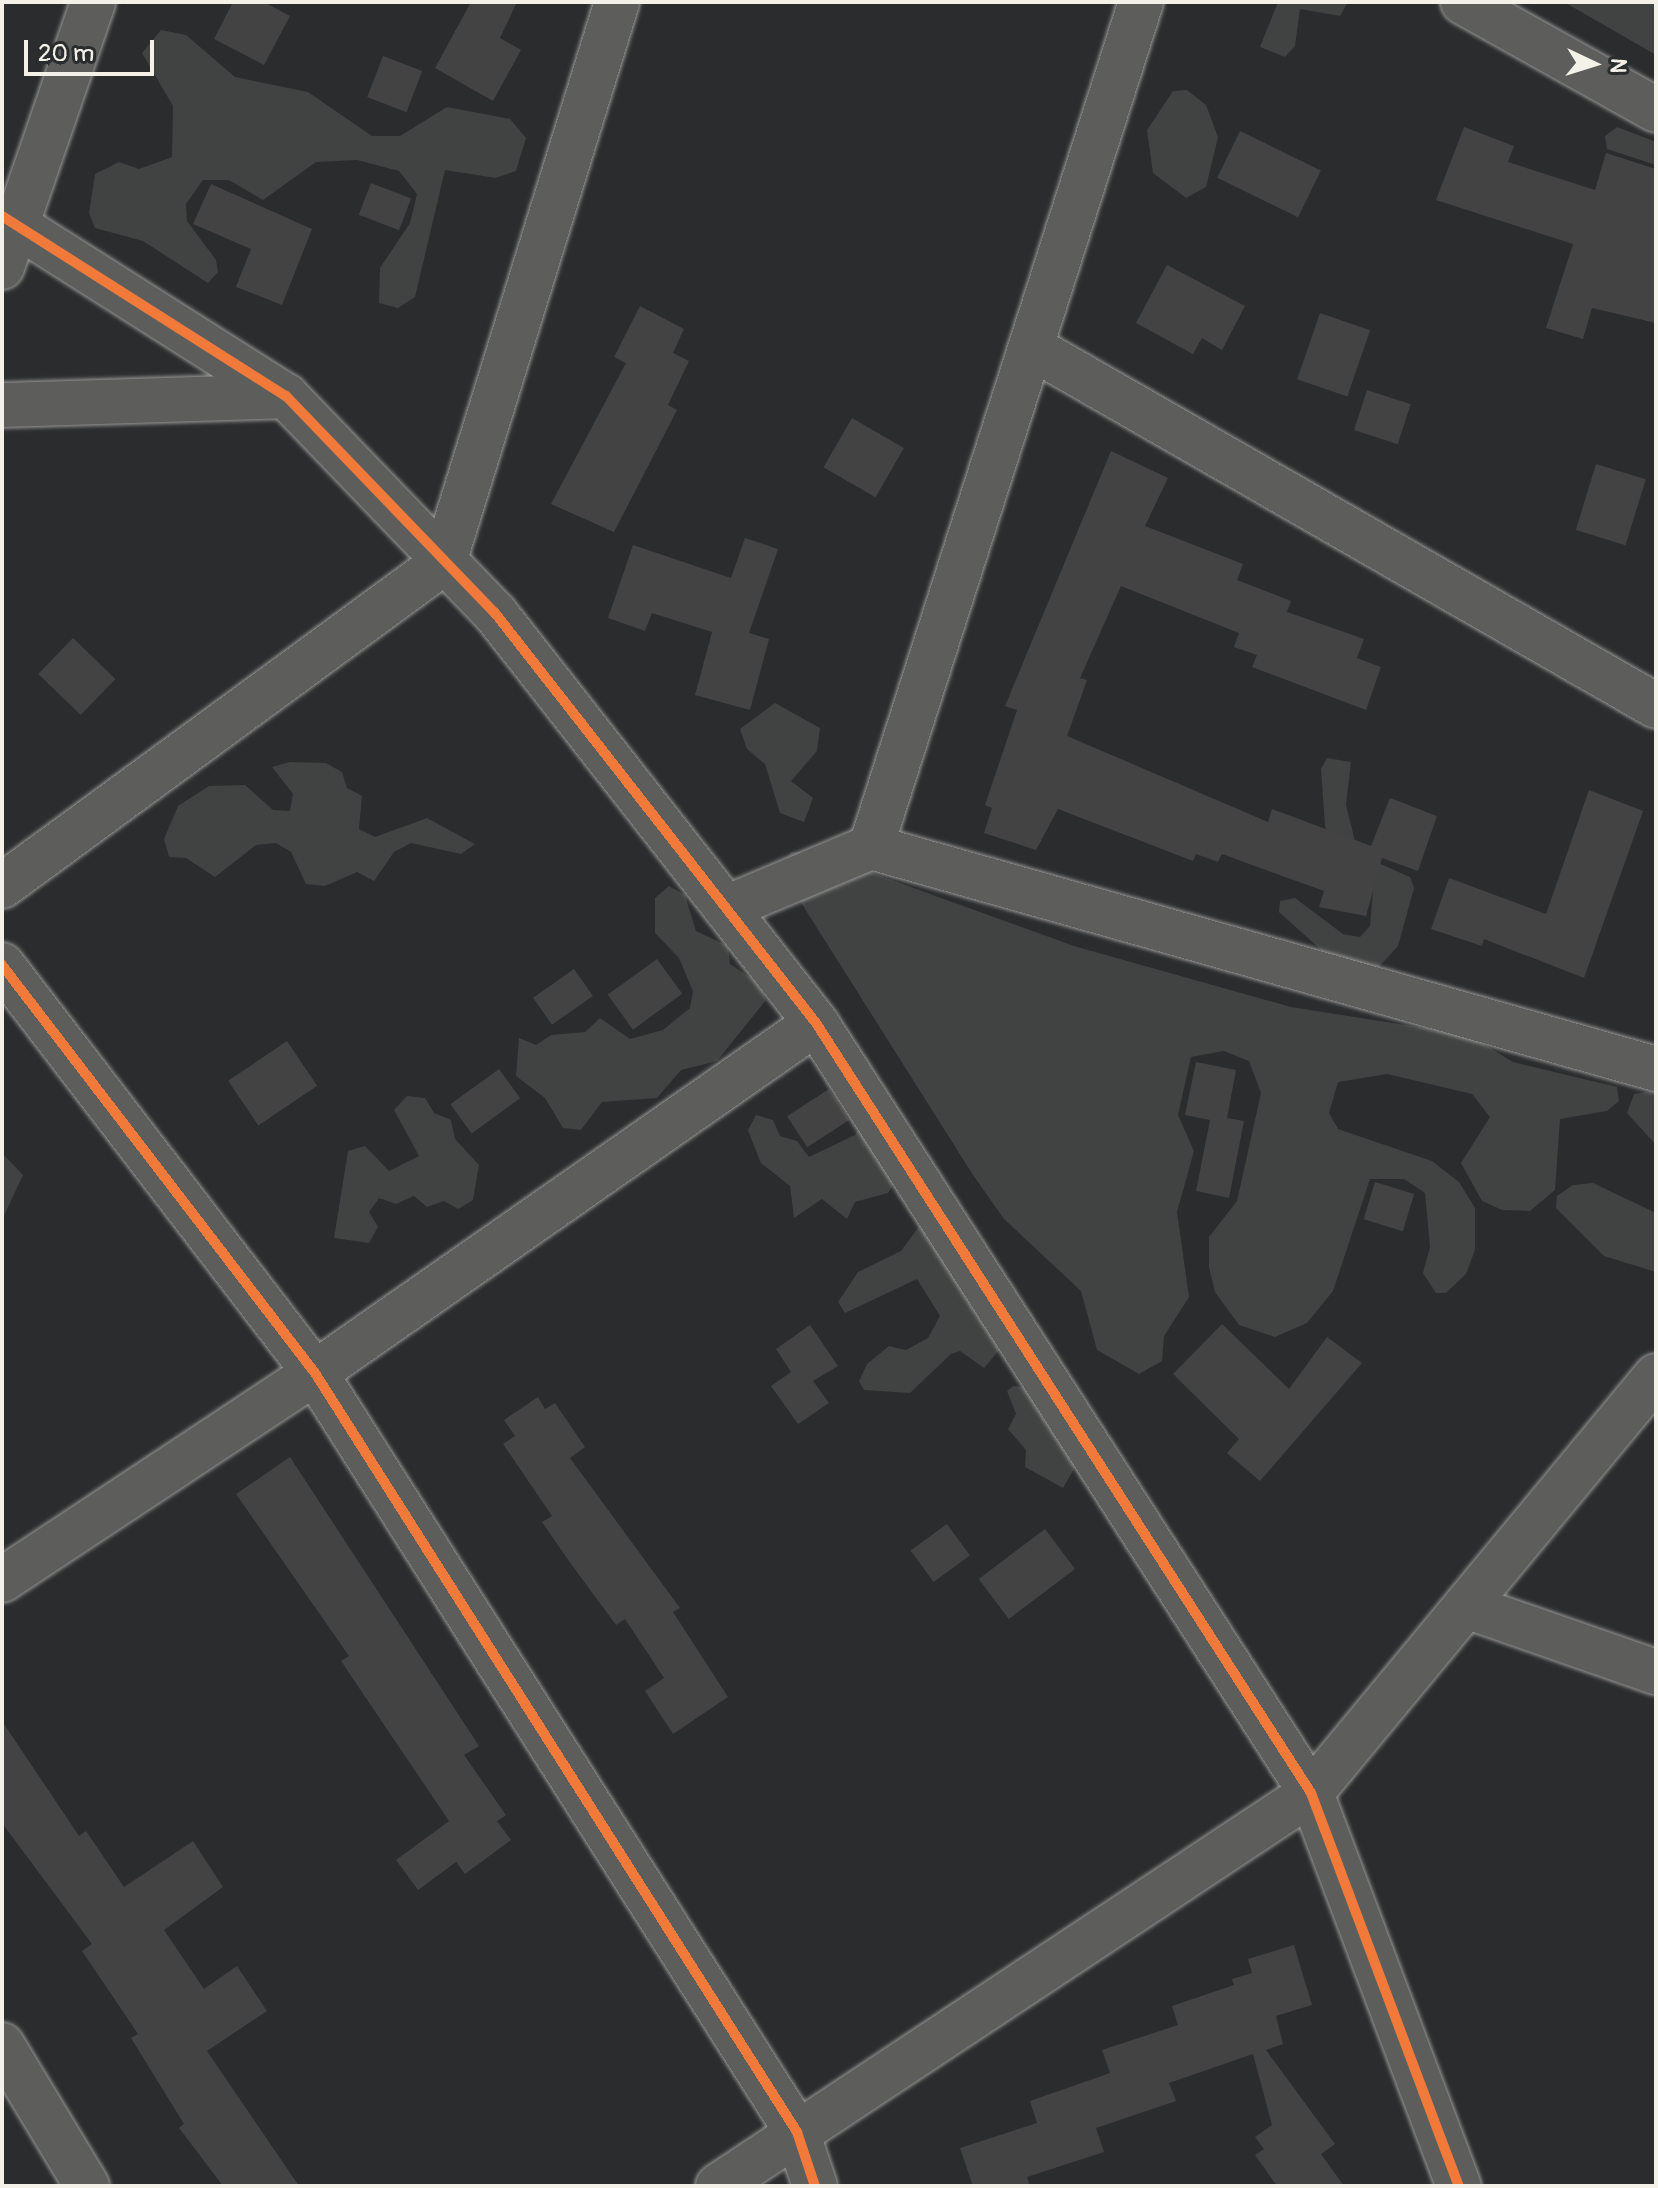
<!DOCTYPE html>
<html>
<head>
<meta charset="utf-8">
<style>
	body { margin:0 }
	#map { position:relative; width:1658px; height:2188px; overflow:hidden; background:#2b2c2d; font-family:Pangolin,sans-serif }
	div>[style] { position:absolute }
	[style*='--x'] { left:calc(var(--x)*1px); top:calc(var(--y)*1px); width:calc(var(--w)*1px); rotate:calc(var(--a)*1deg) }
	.green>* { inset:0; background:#414242 }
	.building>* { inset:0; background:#434344; transform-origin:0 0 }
	.roads { filter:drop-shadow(0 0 2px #979796) drop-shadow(0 0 2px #979796) }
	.minor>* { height:44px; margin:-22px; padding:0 22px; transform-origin:22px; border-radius:22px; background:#5d5d5c }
	.cycleway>* { height:10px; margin:-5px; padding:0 5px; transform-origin:5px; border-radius:5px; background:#f17a3a }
	span { translate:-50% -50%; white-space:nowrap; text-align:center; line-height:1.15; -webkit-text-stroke:6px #2a2d2e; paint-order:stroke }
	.frame { position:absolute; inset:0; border:4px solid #f4f1e8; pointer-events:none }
	.north { position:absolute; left:1554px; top:24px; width:80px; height:80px; -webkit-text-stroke:6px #2a2d2e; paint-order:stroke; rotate:94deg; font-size:22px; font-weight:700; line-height:32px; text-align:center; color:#f4f1e8 }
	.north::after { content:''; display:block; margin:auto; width:28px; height:36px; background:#f4f1e8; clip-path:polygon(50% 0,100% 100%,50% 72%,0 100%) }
	.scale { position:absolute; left:24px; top:40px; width:130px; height:36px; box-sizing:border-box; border:4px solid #f4f1e8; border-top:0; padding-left:10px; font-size:24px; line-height:28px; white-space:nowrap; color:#f4f1e8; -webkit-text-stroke:6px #2a2d2e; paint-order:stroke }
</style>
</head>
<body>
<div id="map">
	<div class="green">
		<div style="clip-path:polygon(1278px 2px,1348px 2px,1340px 16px,1300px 9px,1295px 46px,1285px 57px,1260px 47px)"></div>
		<div style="clip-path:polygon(1564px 2px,1656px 2px,1656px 55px)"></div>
		<div style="clip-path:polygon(161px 30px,186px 35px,235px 77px,308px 92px,372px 136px,400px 136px,447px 107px,510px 119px,526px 138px,516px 171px,496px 178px,445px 170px,415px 297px,398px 308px,379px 303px,380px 268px,410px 223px,417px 194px,399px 171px,357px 160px,316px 162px,263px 200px,229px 180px,203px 180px,186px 204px,187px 221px,216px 260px,218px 272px,208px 283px,143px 241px,95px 228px,89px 213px,95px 174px,119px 162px,139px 169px,172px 157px,173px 106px,142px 53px)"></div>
		<div style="clip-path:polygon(1187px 90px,1206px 105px,1218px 137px,1206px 187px,1186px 198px,1153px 173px,1147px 130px,1173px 91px)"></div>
		<div style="clip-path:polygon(1617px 127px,1656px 142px,1656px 165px,1607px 149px,1605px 136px)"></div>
		<div style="clip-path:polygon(775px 703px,820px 728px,817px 751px,791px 781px,813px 798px,804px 822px,780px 813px,765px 764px,747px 749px,740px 729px)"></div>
		<div style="clip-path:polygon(1327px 758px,1351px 762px,1346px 805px,1355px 841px,1369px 859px,1410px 877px,1414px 888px,1398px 946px,1374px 972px,1339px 966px,1279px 912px,1280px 901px,1295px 898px,1343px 934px,1360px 937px,1370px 926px,1374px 880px,1332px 845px,1325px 826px,1321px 769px)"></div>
		<div style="clip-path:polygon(290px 762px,326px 763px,342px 772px,347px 788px,362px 796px,359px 829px,375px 837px,427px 818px,475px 844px,461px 854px,411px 843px,394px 852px,374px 881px,357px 872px,325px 886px,306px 884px,291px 852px,276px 843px,256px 845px,215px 877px,186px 858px,169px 857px,164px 839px,178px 806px,209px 786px,245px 785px,273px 810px,290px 811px,293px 794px,272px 767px)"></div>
		<div style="clip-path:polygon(791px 852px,814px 852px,1074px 946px,1291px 1007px,1469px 1035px,1513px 1062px,1617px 1087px,1619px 1101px,1607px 1111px,1560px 1119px,1555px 1190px,1530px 1211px,1502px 1210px,1482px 1201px,1461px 1163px,1490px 1117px,1472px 1094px,1387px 1074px,1338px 1082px,1329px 1113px,1338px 1129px,1432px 1161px,1459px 1182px,1475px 1208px,1475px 1250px,1466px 1274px,1446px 1293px,1436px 1293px,1423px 1273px,1430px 1247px,1425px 1193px,1404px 1179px,1370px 1179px,1333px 1291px,1307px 1323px,1275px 1337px,1239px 1325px,1215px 1292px,1209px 1267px,1209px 1237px,1237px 1201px,1261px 1093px,1249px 1061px,1224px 1051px,1191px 1057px,1178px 1115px,1194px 1151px,1177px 1212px,1189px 1297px,1164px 1336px,1162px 1361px,1139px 1374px,1097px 1350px,1081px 1291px,1004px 1219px,973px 1175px,788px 882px,783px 865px)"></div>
		<div style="clip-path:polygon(669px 886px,685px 895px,696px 931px,728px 946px,730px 964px,759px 983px,766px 1000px,717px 1061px,681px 1070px,657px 1098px,602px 1102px,581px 1130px,563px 1128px,545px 1098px,516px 1076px,519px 1038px,536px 1045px,551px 1035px,585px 1032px,600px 1018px,630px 1039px,663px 1030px,690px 1008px,693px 991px,679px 958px,655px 933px,655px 898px)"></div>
		<div style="clip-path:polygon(1656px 1090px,1656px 1145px,1627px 1113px,1634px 1094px)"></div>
		<div style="clip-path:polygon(407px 1096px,425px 1098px,434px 1113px,451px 1120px,455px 1139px,479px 1165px,473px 1200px,458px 1209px,444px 1201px,427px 1207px,414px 1196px,396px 1204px,379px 1198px,369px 1212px,378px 1227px,369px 1243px,334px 1238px,348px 1151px,365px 1146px,389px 1171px,419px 1156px,394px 1110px)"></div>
		<div style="clip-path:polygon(756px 1115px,773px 1120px,780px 1136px,797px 1141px,809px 1157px,855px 1135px,864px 1120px,897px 1178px,888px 1193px,855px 1202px,847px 1219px,822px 1199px,794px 1218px,790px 1186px,761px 1163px,754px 1146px,748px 1130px)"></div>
		<div style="clip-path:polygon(2px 1153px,23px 1175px,2px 1220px)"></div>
		<div style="clip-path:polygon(1593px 1183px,1656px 1213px,1656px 1272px,1604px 1256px,1556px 1208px,1557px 1196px,1573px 1185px)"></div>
		<div style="clip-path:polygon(920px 1225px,1002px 1347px,984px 1368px,960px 1351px,951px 1354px,910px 1393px,864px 1390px,859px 1381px,867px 1364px,889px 1346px,906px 1350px,928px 1338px,940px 1316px,917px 1279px,845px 1313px,838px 1302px,858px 1272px,901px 1251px)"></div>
		<div style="clip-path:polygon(1013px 1386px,1038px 1388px,1078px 1462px,1063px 1488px,1025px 1467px,1026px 1450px,1008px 1429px,1016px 1414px,1007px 1391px)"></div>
	</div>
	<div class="building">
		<div style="clip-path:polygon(233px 2px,264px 2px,290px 16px,264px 65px,214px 39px)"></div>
		<div style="clip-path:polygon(471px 2px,517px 2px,500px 38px,521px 50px,493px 101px,435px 68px)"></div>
		<div style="left:383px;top:56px;width:42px;height:44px;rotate:21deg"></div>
		<div style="clip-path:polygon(1464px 127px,1514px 146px,1508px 162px,1595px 190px,1606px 153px,1656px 169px,1656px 323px,1592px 308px,1583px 339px,1546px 328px,1573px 244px,1436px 200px)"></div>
		<div style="left:1240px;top:131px;width:90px;height:52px;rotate:26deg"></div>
		<div style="left:371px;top:183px;width:43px;height:34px;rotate:21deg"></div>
		<div style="clip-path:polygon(211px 184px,312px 229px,282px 305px,236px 287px,251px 249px,193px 224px)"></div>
		<div style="clip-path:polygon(1167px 265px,1245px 306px,1222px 350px,1202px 338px,1193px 354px,1136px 323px)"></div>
		<div style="clip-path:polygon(640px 306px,684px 329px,673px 353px,689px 361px,668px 405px,677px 410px,614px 532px,551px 504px,626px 363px,614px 357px)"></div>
		<div style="left:1320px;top:313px;width:53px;height:70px;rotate:19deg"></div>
		<div style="left:1367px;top:390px;width:46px;height:42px;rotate:18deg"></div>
		<div style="left:852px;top:418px;width:60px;height:57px;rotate:30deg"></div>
		<div style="clip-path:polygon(1111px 451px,1168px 478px,1145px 526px,1243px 564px,1237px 580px,1291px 601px,1287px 612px,1364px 639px,1357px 658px,1381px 667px,1366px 710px,1252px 667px,1257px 655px,1234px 647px,1239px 633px,1121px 586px,1080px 678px,1087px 680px,1067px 736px,1268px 822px,1272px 809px,1371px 846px,1390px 798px,1437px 816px,1418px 871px,1382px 858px,1366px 916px,1319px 907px,1324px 891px,1222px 854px,1218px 862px,1196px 854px,1193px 861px,1058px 809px,1036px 850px,984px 833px,992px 808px,985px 805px,1017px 710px,1005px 706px)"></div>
		<div style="left:1596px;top:464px;width:52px;height:69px;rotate:17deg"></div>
		<div style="clip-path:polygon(745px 538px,778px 549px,749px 633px,769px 639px,750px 710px,695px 695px,712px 632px,652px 613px,645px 631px,608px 618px,633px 545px,731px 578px)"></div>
		<div style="left:73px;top:638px;width:59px;height:50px;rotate:44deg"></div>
		<div style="clip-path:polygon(1589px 790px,1643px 811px,1584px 978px,1484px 939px,1482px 946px,1431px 929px,1449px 878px,1546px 914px)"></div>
		<div style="left:657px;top:959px;width:43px;height:61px;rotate:54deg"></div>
		<div style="left:574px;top:969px;width:33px;height:50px;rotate:55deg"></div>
		<div style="left:287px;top:1041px;width:54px;height:71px;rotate:56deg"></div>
		<div style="clip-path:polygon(1196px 1062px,1236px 1070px,1227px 1118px,1244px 1121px,1229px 1198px,1196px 1191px,1210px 1120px,1185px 1115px)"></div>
		<div style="left:499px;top:1069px;width:36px;height:60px;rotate:54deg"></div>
		<div style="left:829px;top:1089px;width:37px;height:50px;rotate:57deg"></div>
		<div style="left:1375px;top:1182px;width:41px;height:39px;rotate:17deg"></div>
		<div style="clip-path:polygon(1222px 1324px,1289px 1389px,1327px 1337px,1362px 1363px,1260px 1481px,1227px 1453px,1239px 1439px,1173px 1374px)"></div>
		<div style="clip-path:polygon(810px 1325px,838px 1366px,813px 1381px,829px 1403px,798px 1424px,771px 1386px,791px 1372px,776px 1349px)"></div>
		<div style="clip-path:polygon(538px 1397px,545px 1409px,555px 1403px,585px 1447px,570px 1458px,680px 1608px,673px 1612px,728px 1697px,673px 1734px,645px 1691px,664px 1678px,625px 1619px,616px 1625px,571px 1564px,542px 1522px,552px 1516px,503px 1444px,515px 1436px,504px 1420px)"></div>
		<div style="clip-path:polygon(290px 1457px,479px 1746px,464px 1755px,506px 1815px,497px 1821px,511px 1840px,465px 1874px,456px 1862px,418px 1890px,396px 1860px,449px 1821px,341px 1661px,349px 1656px,236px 1494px)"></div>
		<div style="left:947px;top:1524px;width:39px;height:45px;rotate:54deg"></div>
		<div style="left:1045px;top:1529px;width:50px;height:83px;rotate:53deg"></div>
		<div style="clip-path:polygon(2px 1721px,79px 1836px,86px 1831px,124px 1887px,193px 1841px,223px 1887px,164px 1930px,204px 1989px,237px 1966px,267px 2011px,207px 2051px,299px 2186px,223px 2186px,179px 2128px,184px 2124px,131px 2038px,138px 2034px,82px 1951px,92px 1944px,2px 1823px)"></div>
		<div style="clip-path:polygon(1294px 1945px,1312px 2005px,1276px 2016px,1283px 2044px,1266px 2050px,1335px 2144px,1321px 2154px,1344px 2186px,1277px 2186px,1255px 2155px,1264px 2149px,1255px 2137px,1272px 2125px,1253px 2054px,1169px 2083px,1176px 2101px,1096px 2128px,1104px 2152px,1027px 2177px,1030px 2186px,973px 2186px,960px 2148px,1037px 2123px,1030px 2101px,1110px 2073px,1102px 2050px,1178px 2025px,1172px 2006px,1234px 1985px,1232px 1979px,1252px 1973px,1248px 1959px)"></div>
	</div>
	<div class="roads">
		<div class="minor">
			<div style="--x:1463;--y:2;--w:221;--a:29.2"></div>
			<div style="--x:2;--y:216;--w:336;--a:32.4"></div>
			<div style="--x:286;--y:396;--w:301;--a:46.1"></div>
			<div style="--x:495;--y:613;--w:521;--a:51.94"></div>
			<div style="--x:816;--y:1023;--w:915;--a:57.26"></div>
			<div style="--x:1311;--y:1793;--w:420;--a:69.4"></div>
			<div style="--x:2;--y:267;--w:280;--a:-71"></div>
			<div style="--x:1034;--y:349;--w:717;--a:29.85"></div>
			<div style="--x:2;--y:405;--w:284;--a:-1.8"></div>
			<div style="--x:871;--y:847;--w:887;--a:-72.28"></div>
			<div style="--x:2;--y:886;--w:548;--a:-36.24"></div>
			<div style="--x:444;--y:562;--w:586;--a:-72.83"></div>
			<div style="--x:726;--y:908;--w:157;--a:-22.8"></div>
			<div style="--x:871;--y:847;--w:816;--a:15.79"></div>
			<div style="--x:2;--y:965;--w:514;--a:52.51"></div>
			<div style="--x:315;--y:1373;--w:899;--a:57.58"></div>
			<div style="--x:797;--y:2132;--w:57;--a:71.6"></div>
			<div style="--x:2;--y:1580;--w:375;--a:-33.5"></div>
			<div style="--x:315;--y:1373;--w:611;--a:-34.94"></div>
			<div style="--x:1466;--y:1606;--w:201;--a:19.2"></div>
			<div style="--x:2;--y:2045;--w:165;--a:58.9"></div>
			<div style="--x:718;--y:2186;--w:711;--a:-33.53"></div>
			<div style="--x:1311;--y:1793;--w:541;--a:-50.4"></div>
		</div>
	</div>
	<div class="cycleway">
		<div style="--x:2;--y:216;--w:336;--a:32.4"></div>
		<div style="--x:286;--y:396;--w:301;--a:46.1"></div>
		<div style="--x:495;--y:613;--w:521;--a:51.94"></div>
		<div style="--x:816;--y:1023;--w:915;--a:57.26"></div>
		<div style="--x:1311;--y:1793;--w:420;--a:69.4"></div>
		<div style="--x:2;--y:965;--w:514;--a:52.51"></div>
		<div style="--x:315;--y:1373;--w:899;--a:57.58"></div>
		<div style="--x:797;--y:2132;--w:57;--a:71.6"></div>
	</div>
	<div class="frame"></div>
	<div class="north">N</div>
	<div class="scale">20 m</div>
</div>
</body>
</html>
